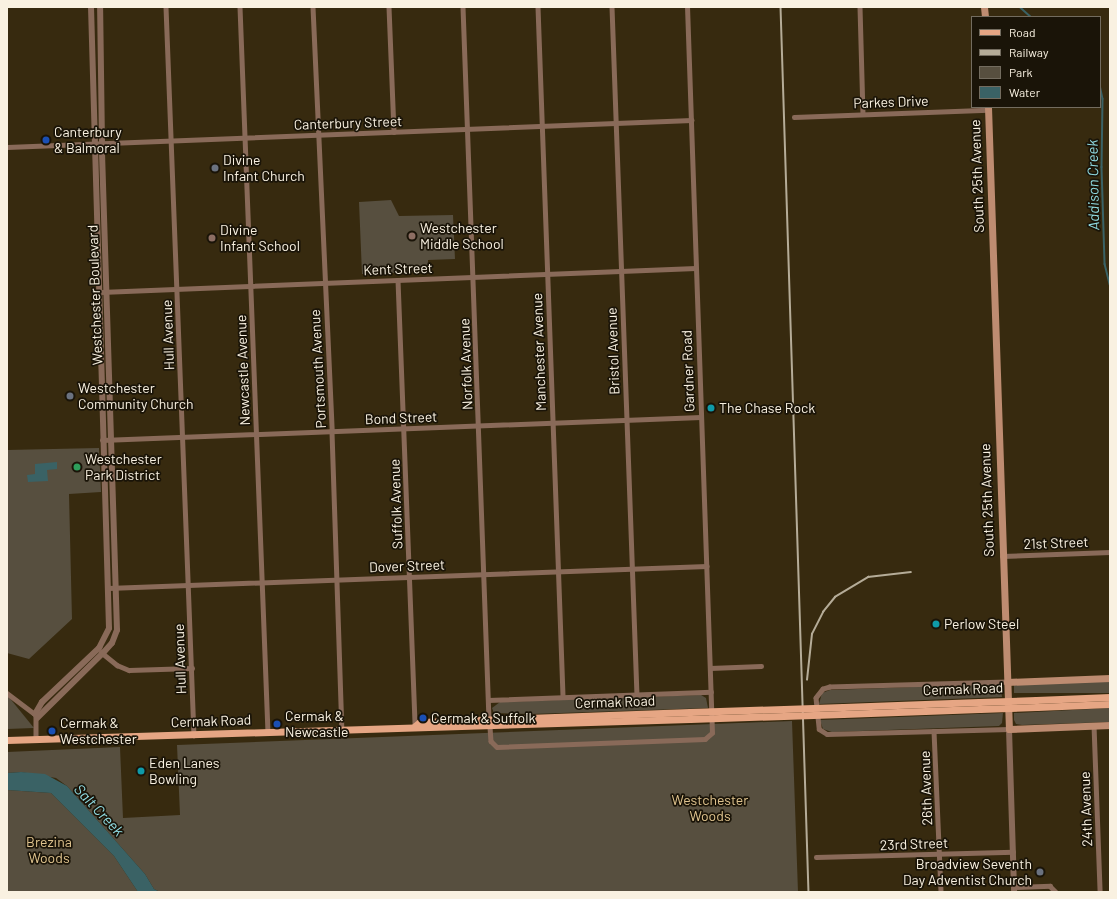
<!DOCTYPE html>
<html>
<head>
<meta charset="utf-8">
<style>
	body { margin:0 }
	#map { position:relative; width:1117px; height:899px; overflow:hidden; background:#372a0f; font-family:Barlow,sans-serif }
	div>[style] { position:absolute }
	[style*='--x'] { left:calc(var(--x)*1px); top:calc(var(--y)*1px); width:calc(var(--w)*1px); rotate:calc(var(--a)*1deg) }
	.green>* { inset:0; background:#574f3f; transform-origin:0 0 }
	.water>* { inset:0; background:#3a6265 }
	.stream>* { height:1.5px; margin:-0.75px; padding:0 0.75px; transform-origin:0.75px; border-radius:0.75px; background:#3a6265 }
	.minor>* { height:4.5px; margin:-2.25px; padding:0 2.25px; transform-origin:2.25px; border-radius:2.25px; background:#896a59 }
	.tertiary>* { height:6px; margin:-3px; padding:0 3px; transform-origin:3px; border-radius:3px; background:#896a59 }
	.secondary>* { height:7px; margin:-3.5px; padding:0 3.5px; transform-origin:3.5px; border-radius:3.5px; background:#be8c71 }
	.primary>* { height:7px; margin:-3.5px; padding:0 3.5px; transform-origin:3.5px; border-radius:3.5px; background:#e6a684 }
	.rail>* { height:1.5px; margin:-0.75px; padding:0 0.75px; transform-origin:0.75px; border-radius:0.75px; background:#b5ac98 }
	.primary-bridge>* { height:7px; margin:-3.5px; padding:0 3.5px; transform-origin:3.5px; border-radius:3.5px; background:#e6a684 }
	.dots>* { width:11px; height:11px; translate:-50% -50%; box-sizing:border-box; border:2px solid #1a1408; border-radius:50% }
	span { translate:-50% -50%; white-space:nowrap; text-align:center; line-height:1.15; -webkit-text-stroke:3.5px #1a1408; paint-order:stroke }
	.street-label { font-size:14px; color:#f9f1e1 }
	.poi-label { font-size:14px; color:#f9f1e1 }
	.left { translate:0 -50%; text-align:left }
	.right { translate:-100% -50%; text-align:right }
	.park-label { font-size:14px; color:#e0c48f }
	.water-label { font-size:15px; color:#8fdae1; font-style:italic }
	.frame { position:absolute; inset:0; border:8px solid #f9f1e1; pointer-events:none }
	.legend { position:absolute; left:971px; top:16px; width:130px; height:92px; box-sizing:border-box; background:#1a1408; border:1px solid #736c5f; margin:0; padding:5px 7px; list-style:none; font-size:12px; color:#f9f1e1 }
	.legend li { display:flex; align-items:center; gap:8px; height:20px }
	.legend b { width:20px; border:1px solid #736c5f }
</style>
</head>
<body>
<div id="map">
	<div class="green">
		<div style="clip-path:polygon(391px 200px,399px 216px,453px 215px,455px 259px,428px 260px,428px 272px,362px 274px,359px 202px)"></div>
		<div style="clip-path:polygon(99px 448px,101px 492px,69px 494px,72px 619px,29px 659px,7px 653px,7px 450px)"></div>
		<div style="left:1110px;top:680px;width:13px;height:96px;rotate:90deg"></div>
		<div style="clip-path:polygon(997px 684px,1001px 686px,1002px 697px,819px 704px,822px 693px,830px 690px)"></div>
		<div style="clip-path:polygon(7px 695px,8px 696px,34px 728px,7px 729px)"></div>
		<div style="clip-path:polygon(701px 695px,706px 698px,708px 708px,531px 714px,494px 713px,492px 708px,500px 702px)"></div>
		<div style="clip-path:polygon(1110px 708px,1110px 722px,1022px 725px,1016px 724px,1014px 720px,1014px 713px)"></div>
		<div style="clip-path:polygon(1003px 713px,1002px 723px,999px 726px,832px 732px,823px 729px,820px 720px)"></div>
		<div style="clip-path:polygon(792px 721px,798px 892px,160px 892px,154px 889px,145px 874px,67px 786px,56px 778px,21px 772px,7px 773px,7px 752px,120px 747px,123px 818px,180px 815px,177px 745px)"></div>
		<div style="clip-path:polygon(7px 790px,51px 793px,114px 856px,138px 892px,7px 892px)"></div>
	</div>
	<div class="water">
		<div style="clip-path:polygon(57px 462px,57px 469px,47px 470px,48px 481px,28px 482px,27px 475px,35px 474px,35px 464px)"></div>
		<div style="clip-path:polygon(21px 772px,45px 774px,67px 786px,145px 874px,154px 889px,160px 892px,138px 892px,114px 856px,51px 793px,7px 790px,7px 773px)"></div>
	</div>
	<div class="stream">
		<div style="--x:1020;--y:7;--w:15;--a:42"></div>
		<div style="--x:1100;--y:85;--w:14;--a:78"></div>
		<div style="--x:1103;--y:99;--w:68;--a:90.8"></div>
		<div style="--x:1102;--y:167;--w:97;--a:88.2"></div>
		<div style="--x:1105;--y:264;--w:21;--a:76"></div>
	</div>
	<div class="minor">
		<div style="--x:166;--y:7;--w:729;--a:87.8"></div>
		<div style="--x:240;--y:7;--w:726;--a:87.79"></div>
		<div style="--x:313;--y:7;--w:425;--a:87.4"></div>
		<div style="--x:332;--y:432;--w:297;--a:88.1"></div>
		<div style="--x:389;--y:7;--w:125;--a:87.7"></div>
		<div style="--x:463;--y:7;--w:713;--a:87.91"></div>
		<div style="--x:538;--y:7;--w:690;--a:87.92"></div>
		<div style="--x:612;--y:7;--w:687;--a:87.92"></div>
		<div style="--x:860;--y:7;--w:107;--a:88.4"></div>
		<div style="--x:794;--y:117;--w:194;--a:-2.1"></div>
		<div style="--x:7;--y:147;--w:685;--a:-2.26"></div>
		<div style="--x:398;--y:280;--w:446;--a:87.8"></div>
		<div style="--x:101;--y:292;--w:595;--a:-2.31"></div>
		<div style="--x:102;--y:440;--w:599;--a:-2.2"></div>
		<div style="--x:1002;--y:556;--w:108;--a:-2.1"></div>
		<div style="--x:108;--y:588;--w:599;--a:-2.1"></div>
		<div style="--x:101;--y:652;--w:21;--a:39"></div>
		<div style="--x:117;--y:665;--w:13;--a:23"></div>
		<div style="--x:129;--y:670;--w:63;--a:-1.8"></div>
		<div style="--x:710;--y:668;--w:51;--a:-2.2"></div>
		<div style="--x:1007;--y:682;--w:177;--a:178.4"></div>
		<div style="--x:830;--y:687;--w:7;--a:164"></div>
		<div style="--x:823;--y:689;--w:11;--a:128"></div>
		<div style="--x:816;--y:698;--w:31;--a:84"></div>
		<div style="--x:819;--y:729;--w:9;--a:32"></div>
		<div style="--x:827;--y:734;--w:182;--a:-1.6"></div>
		<div style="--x:7;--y:693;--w:36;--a:37"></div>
		<div style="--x:36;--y:715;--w:24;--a:90"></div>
		<div style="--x:488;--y:700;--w:223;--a:-2.1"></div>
		<div style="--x:1094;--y:725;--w:167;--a:87.9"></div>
		<div style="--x:490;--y:727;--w:14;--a:86"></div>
		<div style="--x:491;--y:741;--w:8;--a:45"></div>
		<div style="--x:497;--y:747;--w:208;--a:-2.2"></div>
		<div style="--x:705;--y:739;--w:9;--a:-41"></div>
		<div style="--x:712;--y:733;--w:726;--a:-91.97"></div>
		<div style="--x:934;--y:731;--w:161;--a:87.5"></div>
		<div style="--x:816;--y:857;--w:197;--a:-1.5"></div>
		<div style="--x:1014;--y:887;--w:36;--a:-2"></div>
		<div style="--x:1050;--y:886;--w:8;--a:45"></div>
	</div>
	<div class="tertiary">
		<div style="--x:35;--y:714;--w:14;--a:-60"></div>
		<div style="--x:42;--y:702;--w:79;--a:-43.5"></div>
		<div style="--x:99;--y:648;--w:22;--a:-63"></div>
		<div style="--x:109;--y:628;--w:621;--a:-91.66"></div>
		<div style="--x:37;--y:718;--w:93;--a:-44.6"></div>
		<div style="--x:103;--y:653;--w:13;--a:-48"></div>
		<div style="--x:112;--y:643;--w:14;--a:-69"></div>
		<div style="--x:117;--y:630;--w:487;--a:-91.8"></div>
		<div style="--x:102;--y:143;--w:136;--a:-90.8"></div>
		<div style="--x:1009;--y:729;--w:163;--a:88.2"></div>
	</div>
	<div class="secondary">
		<div style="--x:984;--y:7;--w:10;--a:84"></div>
		<div style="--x:988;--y:107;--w:622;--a:88.07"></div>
		<div style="--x:1009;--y:729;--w:101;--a:-2.3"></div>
		<div style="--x:1007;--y:682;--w:103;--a:-2.2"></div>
	</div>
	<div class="primary">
		<div style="--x:1036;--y:700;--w:74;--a:-2.3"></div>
		<div style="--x:843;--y:707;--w:136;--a:-2.1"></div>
		<div style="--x:1037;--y:707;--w:73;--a:-2.4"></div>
		<div style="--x:843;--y:714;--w:137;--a:-2.1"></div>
		<div style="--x:415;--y:726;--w:6;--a:-39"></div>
		<div style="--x:420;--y:722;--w:270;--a:-2.1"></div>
		<div style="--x:7;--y:740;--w:683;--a:-1.76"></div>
	</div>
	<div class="rail">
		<div style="--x:781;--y:7;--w:885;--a:88.19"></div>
		<div style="--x:807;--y:680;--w:46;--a:-83.8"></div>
		<div style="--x:812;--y:634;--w:25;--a:-63"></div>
		<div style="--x:823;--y:612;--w:19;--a:-51"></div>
		<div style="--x:835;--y:597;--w:39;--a:-31"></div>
		<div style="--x:868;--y:577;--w:43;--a:-6.6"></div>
	</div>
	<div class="primary-bridge">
		<div style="--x:979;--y:702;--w:57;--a:-2"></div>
		<div style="--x:980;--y:709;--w:57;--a:-2"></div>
		<div style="--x:690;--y:712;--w:153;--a:-1.9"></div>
		<div style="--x:690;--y:719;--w:153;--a:-1.9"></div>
	</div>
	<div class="dots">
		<div style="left:46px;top:140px;background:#1a4fb4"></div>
		<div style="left:215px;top:168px;background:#6b7280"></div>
		<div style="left:412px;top:236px;background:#8d6e63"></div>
		<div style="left:212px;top:238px;background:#8d6e63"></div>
		<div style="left:70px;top:396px;background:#6b7280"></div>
		<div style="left:711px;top:408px;background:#0f9aa8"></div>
		<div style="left:77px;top:467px;background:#2e9e5b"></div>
		<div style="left:936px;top:624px;background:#0f9aa8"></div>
		<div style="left:423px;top:718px;background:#1a4fb4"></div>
		<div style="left:277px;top:724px;background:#1a4fb4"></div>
		<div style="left:52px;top:731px;background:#1a4fb4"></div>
		<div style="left:141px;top:771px;background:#0f9aa8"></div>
		<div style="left:1040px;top:872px;background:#6b7280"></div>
	</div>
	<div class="street-label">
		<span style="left:891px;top:102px;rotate:-2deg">Parkes Drive</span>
		<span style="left:348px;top:123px;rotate:-2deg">Canterbury Street</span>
		<span style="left:977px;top:176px;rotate:-92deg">South 25th Avenue</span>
		<span style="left:398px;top:269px;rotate:-2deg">Kent Street</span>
		<span style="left:95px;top:295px;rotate:-92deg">Westchester Boulevard</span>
		<span style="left:168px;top:335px;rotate:-92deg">Hull Avenue</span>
		<span style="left:613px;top:351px;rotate:-92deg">Bristol Avenue</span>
		<span style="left:539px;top:352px;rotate:-92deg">Manchester Avenue</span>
		<span style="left:466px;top:364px;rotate:-92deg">Norfolk Avenue</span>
		<span style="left:318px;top:369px;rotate:-93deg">Portsmouth Avenue</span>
		<span style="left:243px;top:370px;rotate:-92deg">Newcastle Avenue</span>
		<span style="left:688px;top:371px;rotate:-92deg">Gardner Road</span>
		<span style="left:401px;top:418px;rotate:-2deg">Bond Street</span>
		<span style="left:987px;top:500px;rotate:-92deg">South 25th Avenue</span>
		<span style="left:396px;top:504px;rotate:-92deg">Suffolk Avenue</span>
		<span style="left:1056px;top:543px;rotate:-2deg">21st Street</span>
		<span style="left:407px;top:566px;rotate:-2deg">Dover Street</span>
		<span style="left:180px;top:659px;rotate:-92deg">Hull Avenue</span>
		<span style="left:963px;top:689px;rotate:-2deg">Cermak Road</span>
		<span style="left:615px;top:702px;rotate:-2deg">Cermak Road</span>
		<span style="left:211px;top:721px;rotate:-2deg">Cermak Road</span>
		<span style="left:926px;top:788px;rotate:-92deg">26th Avenue</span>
		<span style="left:1086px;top:809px;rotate:-92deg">24th Avenue</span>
		<span style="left:914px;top:844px;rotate:-2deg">23rd Street</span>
	</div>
	<div class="poi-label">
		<span class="left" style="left:54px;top:140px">Canterbury<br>&amp; Balmoral</span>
		<span class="left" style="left:223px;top:168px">Divine<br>Infant Church</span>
		<span class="left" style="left:420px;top:236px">Westchester<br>Middle School</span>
		<span class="left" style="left:220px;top:238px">Divine<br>Infant School</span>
		<span class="left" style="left:78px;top:396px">Westchester<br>Community Church</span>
		<span class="left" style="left:719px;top:408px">The Chase Rock</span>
		<span class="left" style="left:85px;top:467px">Westchester<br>Park District</span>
		<span class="left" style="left:944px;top:624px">Perlow Steel</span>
		<span class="left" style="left:285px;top:724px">Cermak &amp;<br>Newcastle</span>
		<span class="left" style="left:431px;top:718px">Cermak &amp; Suffolk</span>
		<span class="left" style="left:60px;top:731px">Cermak &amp;<br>Westchester</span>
		<span class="left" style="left:149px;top:771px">Eden Lanes<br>Bowling</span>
		<span class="right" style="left:1032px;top:872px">Broadview Seventh<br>Day Adventist Church</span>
	</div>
	<div class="park-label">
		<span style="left:710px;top:808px">Westchester<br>Woods</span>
		<span style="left:49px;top:850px">Brezina<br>Woods</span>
	</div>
	<div class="water-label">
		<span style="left:1093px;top:185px;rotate:-91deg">Addison Creek</span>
		<span style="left:99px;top:810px;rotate:47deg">Salt Creek</span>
	</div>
	<div class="frame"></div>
	<ul class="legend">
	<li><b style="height:5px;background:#e6a684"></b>Road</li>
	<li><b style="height:5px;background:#b5ac98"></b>Railway</li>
	<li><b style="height:11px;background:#574f3f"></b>Park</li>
	<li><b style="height:11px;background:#3a6265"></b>Water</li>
	</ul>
</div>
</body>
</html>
